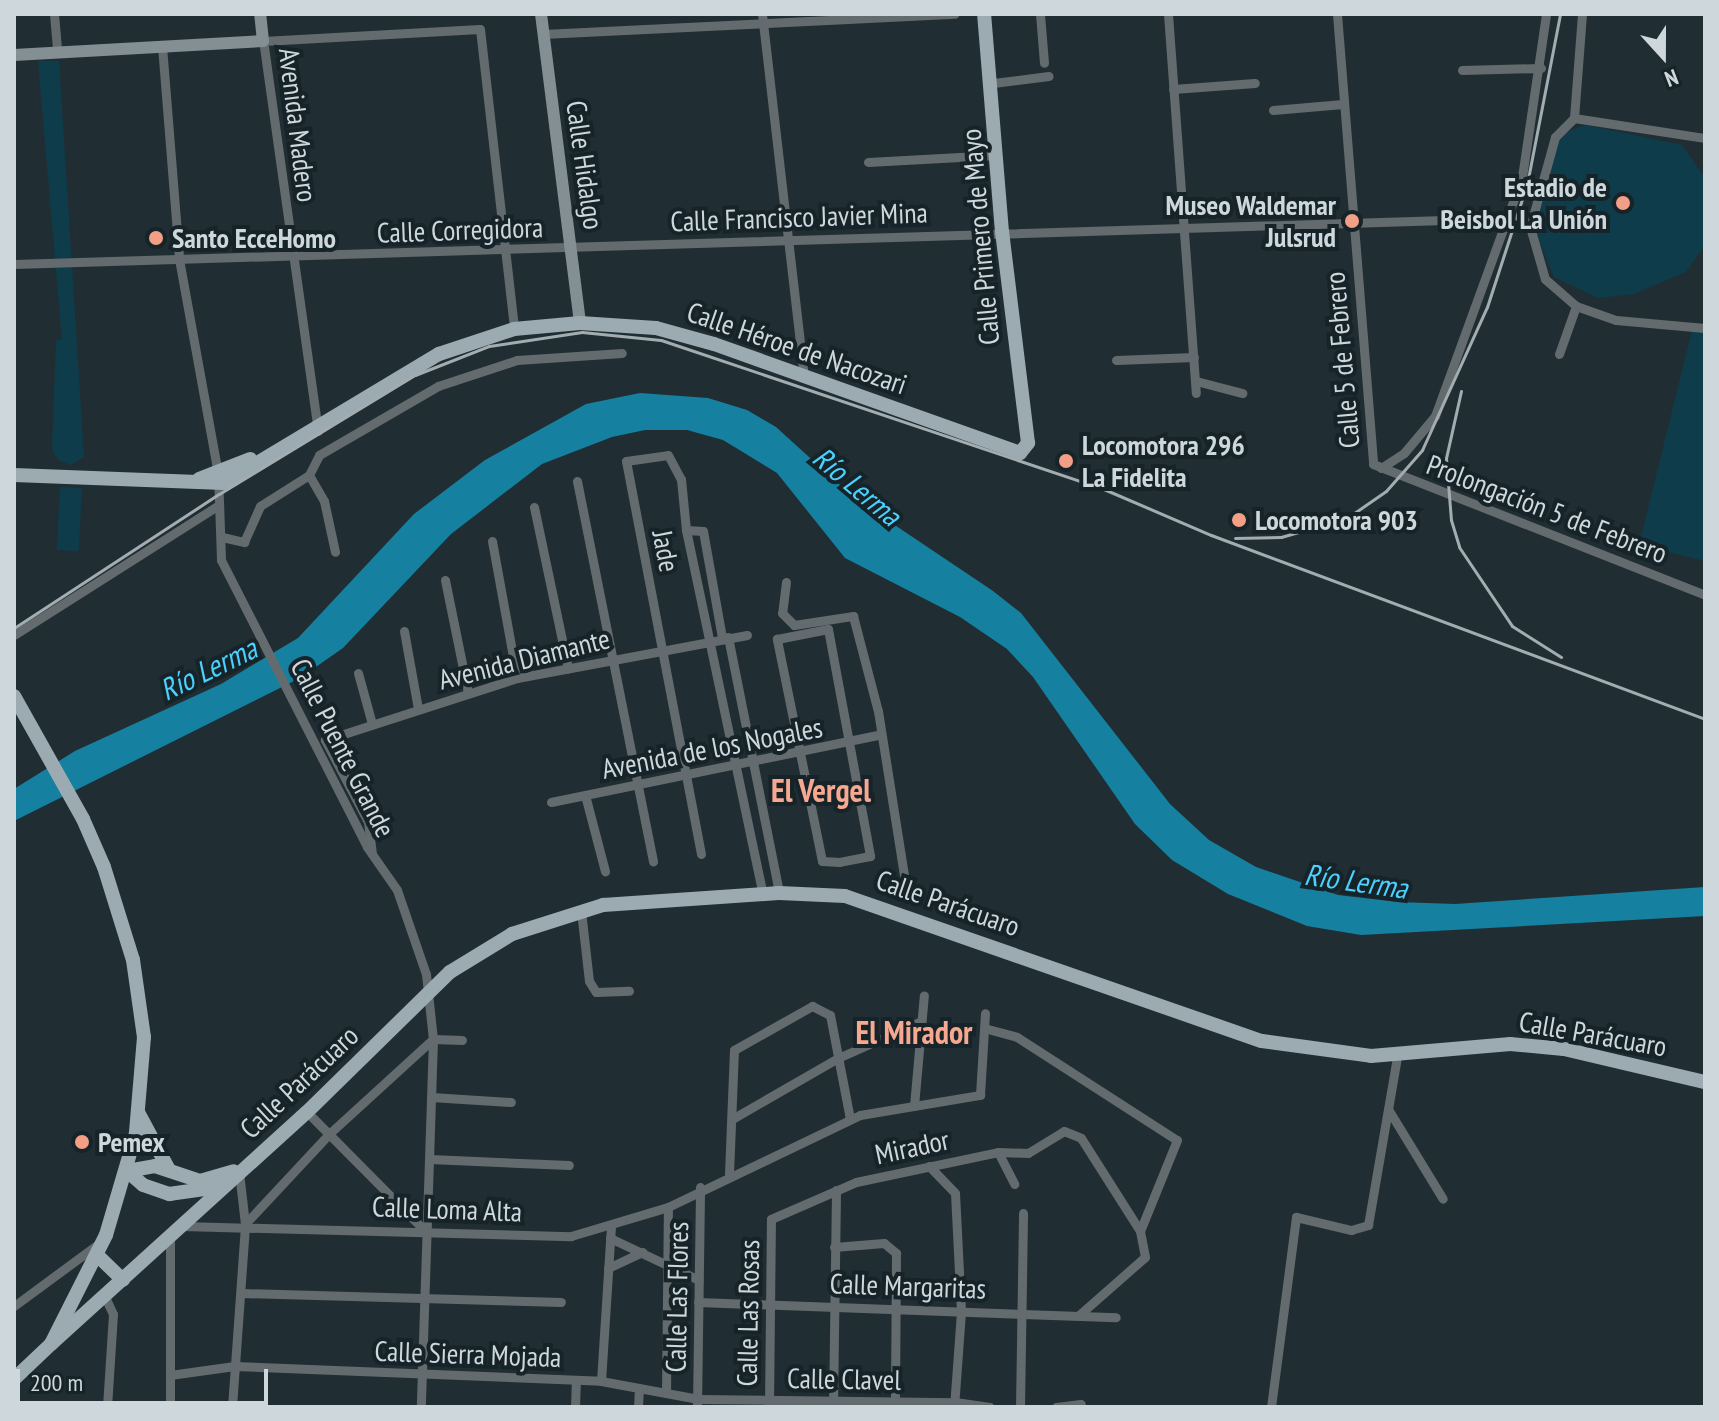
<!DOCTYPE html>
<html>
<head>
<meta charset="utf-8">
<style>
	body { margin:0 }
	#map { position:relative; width:1719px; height:1421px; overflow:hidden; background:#202e33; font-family:"PT Sans Narrow",sans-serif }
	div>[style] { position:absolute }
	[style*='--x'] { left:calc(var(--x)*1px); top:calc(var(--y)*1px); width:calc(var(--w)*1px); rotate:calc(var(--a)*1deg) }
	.green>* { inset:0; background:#0f3c4a; transform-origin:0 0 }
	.water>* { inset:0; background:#15809f }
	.street>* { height:9px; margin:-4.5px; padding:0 4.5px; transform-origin:4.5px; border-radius:4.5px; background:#646b6e }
	.secondary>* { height:12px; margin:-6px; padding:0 6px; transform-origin:6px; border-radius:6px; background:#848f94 }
	.primary>* { height:14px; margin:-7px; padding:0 7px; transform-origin:7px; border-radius:7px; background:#9cabb1 }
	.rail>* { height:3px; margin:-1.5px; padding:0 1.5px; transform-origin:1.5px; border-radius:1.5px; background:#a3adb1 }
	.dots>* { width:22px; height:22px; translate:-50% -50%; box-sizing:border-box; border:4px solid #162429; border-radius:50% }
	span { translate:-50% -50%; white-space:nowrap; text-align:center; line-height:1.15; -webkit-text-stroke:8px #162429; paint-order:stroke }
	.street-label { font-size:28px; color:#ced7db }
	.poi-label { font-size:28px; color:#ced7db; font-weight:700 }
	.right { translate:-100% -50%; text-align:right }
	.left { translate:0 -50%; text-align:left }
	.water-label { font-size:30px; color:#4ad1fd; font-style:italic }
	.quarter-label { font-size:32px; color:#f7a890; font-weight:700 }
	.frame { position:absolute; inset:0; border:16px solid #ced7db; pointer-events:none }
	.north { position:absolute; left:1623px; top:16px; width:80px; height:80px; -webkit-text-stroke:6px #162429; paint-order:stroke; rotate:159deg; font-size:22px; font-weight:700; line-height:32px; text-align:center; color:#ced7db }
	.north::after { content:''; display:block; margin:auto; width:28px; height:36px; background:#ced7db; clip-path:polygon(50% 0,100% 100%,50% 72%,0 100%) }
	.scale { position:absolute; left:16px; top:1369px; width:252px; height:36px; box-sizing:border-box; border:4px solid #ced7db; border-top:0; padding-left:10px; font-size:24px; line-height:28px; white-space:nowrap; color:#ced7db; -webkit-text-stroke:6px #162429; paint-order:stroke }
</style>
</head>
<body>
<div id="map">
	<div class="green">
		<div style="clip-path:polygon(38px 61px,59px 61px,84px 457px,71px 465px,58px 460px,52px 449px,56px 340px,62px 340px)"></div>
		<div style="clip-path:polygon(1585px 125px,1682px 145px,1705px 178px,1705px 245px,1686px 272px,1634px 294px,1598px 298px,1554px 277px,1534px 228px,1560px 135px)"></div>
		<div style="clip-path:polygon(1692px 330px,1705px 333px,1705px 561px,1639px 545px)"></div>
		<div style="left:60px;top:487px;width:22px;height:63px;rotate:3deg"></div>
	</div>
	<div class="water">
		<div style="clip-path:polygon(640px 393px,708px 398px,747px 410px,776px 427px,853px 497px,993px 591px,1021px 613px,1170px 804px,1209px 840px,1256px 867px,1338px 895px,1398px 902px,1455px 904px,1705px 887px,1705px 916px,1361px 935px,1307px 926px,1228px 894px,1172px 860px,1135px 824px,1033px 677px,1007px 649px,960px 617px,845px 558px,777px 473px,723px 440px,687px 430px,645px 430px,612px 437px,542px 464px,451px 534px,343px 648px,300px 678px,14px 821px,14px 789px,75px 751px,221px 684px,298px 638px,414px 514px,485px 460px,586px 404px)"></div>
	</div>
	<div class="street">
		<div style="--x:54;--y:14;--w:38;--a:85"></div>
		<div style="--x:762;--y:14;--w:364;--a:83.4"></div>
		<div style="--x:1040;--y:14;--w:49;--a:85.3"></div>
		<div style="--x:1168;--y:14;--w:380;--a:85.8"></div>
		<div style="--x:1337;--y:14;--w:451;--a:85.4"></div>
		<div style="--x:1373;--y:464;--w:357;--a:21.5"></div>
		<div style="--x:1582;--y:14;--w:104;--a:94.4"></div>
		<div style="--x:1574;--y:118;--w:27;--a:135"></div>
		<div style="--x:1555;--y:137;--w:93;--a:105.5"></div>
		<div style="--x:1530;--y:227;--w:54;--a:73.9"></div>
		<div style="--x:1545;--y:279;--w:41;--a:41.1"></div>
		<div style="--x:1576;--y:306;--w:42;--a:19.3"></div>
		<div style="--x:1616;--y:320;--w:89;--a:5.1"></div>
		<div style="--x:543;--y:34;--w:412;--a:-2.8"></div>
		<div style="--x:162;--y:46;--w:214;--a:85.4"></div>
		<div style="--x:179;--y:259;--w:218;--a:79.7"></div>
		<div style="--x:218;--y:473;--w:87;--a:88"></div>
		<div style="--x:221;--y:560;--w:322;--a:63"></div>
		<div style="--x:367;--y:847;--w:52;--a:55.1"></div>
		<div style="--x:397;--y:890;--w:89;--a:71"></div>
		<div style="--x:426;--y:974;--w:65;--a:83.9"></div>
		<div style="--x:433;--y:1039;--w:368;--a:91.9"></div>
		<div style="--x:1462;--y:70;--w:79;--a:-1.5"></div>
		<div style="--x:993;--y:83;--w:56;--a:-7.1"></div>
		<div style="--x:1173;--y:89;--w:82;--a:-4.2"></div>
		<div style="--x:1273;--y:110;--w:70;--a:-4.9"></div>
		<div style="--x:1574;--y:118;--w:133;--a:8.7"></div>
		<div style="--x:868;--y:162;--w:129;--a:-3.1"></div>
		<div style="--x:14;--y:264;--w:1495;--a:-1.76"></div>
		<div style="--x:1559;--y:354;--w:51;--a:-70.5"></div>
		<div style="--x:1116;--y:360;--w:78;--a:-2.2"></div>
		<div style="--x:1196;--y:381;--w:48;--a:14.6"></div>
		<div style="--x:318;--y:431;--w:394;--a:-98"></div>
		<div style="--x:263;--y:41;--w:217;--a:-3.2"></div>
		<div style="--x:480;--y:29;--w:302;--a:83.5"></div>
		<div style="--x:1381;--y:468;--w:27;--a:-33"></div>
		<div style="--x:1404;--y:453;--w:48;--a:-50"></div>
		<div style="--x:1435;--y:416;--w:254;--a:-70"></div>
		<div style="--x:1522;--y:177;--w:165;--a:-81.6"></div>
		<div style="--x:309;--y:475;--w:30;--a:60"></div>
		<div style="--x:324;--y:501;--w:52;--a:77.8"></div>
		<div style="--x:577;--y:481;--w:388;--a:78.7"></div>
		<div style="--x:534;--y:507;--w:165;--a:78.1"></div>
		<div style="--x:686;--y:530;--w:17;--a:3"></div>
		<div style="--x:703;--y:531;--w:109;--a:79.9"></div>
		<div style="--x:222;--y:537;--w:23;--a:13"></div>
		<div style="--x:244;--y:542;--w:39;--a:-66"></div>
		<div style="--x:260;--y:506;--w:58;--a:-32.3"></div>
		<div style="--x:309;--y:475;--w:22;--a:-63"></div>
		<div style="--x:319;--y:455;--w:138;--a:-30.1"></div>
		<div style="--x:438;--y:386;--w:83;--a:-18.2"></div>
		<div style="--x:517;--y:360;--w:105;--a:-3.8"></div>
		<div style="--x:492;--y:541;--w:139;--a:79.7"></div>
		<div style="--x:445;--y:580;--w:115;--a:78.5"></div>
		<div style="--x:786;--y:582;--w:31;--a:97"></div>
		<div style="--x:782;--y:613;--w:17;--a:45"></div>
		<div style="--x:794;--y:625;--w:60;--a:-8.7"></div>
		<div style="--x:853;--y:616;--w:98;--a:75.3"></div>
		<div style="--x:878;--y:711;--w:179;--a:81"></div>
		<div style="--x:828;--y:629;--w:231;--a:79.5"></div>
		<div style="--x:870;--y:856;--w:31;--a:169"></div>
		<div style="--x:840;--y:862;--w:18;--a:-177"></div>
		<div style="--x:822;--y:861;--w:227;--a:-101.5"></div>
		<div style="--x:777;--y:639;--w:52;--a:-11.1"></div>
		<div style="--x:404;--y:631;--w:79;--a:79.8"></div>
		<div style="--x:14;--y:635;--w:243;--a:-32.4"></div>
		<div style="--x:728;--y:637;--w:261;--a:78.7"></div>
		<div style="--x:358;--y:673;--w:53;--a:74.6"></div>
		<div style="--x:585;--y:795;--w:79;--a:75.3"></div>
		<div style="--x:551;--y:802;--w:337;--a:-11.6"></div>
		<div style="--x:372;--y:854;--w:32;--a:-97"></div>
		<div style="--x:368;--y:822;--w:93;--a:-117.7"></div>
		<div style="--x:325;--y:740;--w:202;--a:-17.9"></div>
		<div style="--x:517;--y:678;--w:234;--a:-10.6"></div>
		<div style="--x:701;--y:854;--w:400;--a:-100.8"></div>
		<div style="--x:626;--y:461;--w:42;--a:-8.1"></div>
		<div style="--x:668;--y:455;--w:27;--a:62"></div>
		<div style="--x:681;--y:479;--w:51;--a:84.4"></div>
		<div style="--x:686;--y:530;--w:372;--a:78.1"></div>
		<div style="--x:581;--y:911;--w:70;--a:83.5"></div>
		<div style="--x:589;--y:981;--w:13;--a:58"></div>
		<div style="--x:596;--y:992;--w:33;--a:-2"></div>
		<div style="--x:984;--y:1028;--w:34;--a:15"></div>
		<div style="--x:1017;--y:1037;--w:190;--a:32.8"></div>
		<div style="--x:1177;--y:1140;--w:98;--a:112.1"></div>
		<div style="--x:431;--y:1097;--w:80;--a:3.6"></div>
		<div style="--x:914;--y:1106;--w:111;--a:-84.9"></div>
		<div style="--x:1388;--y:1109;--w:105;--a:58.6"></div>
		<div style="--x:307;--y:1112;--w:165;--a:45.2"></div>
		<div style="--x:732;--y:1119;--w:122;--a:-29.9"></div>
		<div style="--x:838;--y:1058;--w:91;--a:-24"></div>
		<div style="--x:998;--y:1152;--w:36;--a:63"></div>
		<div style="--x:430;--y:1159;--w:139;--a:2.5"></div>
		<div style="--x:929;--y:1166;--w:37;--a:46"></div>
		<div style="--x:955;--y:1193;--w:119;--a:87.1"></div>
		<div style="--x:961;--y:1312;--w:95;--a:94.2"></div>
		<div style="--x:729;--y:1174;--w:124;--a:-87.7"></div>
		<div style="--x:734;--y:1050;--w:90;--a:-29.4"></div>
		<div style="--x:812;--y:1006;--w:20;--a:27"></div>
		<div style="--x:830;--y:1015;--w:106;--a:79.1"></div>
		<div style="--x:245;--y:1224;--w:125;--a:-47"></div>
		<div style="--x:330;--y:1133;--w:139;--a:-42.4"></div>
		<div style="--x:433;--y:1039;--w:29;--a:2"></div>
		<div style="--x:182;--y:1226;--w:389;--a:1.5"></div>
		<div style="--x:571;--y:1236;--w:101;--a:-16.6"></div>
		<div style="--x:668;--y:1207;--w:213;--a:-25.6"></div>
		<div style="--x:860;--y:1115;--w:122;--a:-9.5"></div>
		<div style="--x:980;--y:1095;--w:82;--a:-86.5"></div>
		<div style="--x:610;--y:1238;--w:98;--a:25.3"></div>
		<div style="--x:834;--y:1247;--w:50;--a:-4.6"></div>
		<div style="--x:884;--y:1243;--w:16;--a:40"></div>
		<div style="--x:896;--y:1253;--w:154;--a:90.4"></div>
		<div style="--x:608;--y:1268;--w:38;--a:-25"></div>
		<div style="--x:241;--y:1293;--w:320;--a:1.6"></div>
		<div style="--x:105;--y:1297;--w:19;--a:65"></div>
		<div style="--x:113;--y:1314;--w:93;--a:93.7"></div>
		<div style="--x:698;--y:1302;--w:418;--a:2.1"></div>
		<div style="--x:14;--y:1306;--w:104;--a:-36.4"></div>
		<div style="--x:170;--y:1375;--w:65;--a:-8"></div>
		<div style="--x:234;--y:1366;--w:367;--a:2.3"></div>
		<div style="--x:601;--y:1381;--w:99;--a:10.5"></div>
		<div style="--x:698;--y:1399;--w:257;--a:0.7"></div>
		<div style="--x:955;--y:1402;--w:35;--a:8"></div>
		<div style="--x:601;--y:1381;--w:156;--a:-86.3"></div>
		<div style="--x:666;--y:1393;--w:186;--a:-89.4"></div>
		<div style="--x:170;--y:1407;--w:172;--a:-90"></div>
		<div style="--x:232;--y:1407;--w:183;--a:-85.9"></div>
		<div style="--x:245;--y:1224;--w:52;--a:-96.6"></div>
		<div style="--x:575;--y:1407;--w:27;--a:-88"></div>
		<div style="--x:638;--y:1407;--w:19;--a:-87"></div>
		<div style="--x:697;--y:1407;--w:220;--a:-89.2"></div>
		<div style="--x:769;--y:1407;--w:188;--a:-89.4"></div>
		<div style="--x:771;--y:1219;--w:93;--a:-23.5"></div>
		<div style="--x:856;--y:1182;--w:145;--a:-11.9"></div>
		<div style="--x:998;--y:1152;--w:30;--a:2"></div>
		<div style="--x:1028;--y:1153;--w:42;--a:-31.4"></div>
		<div style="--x:1064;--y:1131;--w:18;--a:22"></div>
		<div style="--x:1081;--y:1138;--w:110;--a:57.6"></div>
		<div style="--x:1140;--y:1231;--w:26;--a:79"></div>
		<div style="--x:1145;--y:1257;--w:88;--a:138.7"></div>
		<div style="--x:833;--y:1407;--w:217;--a:-89.2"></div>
		<div style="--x:1020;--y:1407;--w:194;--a:-89.1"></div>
		<div style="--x:1056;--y:1407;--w:25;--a:-7"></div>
		<div style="--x:1271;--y:1407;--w:192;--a:-82.5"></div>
		<div style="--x:1296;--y:1217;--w:57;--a:13.3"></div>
		<div style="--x:1351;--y:1230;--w:18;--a:-16"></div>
		<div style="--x:1368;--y:1225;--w:176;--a:-80.2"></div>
	</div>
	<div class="secondary">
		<div style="--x:541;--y:14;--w:311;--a:82.8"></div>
		<div style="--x:14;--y:55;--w:249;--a:-3.2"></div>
		<div style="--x:263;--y:41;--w:27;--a:-96"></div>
	</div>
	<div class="primary">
		<div style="--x:14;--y:475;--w:210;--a:2.2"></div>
		<div style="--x:224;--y:483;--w:251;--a:-31"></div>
		<div style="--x:439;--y:354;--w:79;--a:-18.4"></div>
		<div style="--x:514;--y:329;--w:66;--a:-5.2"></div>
		<div style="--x:580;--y:323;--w:76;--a:3.8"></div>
		<div style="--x:656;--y:328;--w:60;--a:15.4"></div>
		<div style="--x:714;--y:344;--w:325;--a:19.6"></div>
		<div style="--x:1020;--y:453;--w:13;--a:-51"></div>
		<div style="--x:1028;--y:443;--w:213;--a:-97"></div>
		<div style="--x:1002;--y:232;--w:219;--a:-94.7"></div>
		<div style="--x:199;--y:479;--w:55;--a:-21.4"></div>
		<div style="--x:14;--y:696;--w:141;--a:60.7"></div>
		<div style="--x:83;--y:819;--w:52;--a:66.4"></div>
		<div style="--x:104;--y:867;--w:97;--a:72.7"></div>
		<div style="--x:133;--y:960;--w:78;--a:81.9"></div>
		<div style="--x:144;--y:1037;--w:96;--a:94.8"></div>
		<div style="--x:136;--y:1133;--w:106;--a:106.4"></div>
		<div style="--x:106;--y:1235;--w:122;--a:116.8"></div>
		<div style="--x:51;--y:1344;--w:51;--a:136.6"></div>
		<div style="--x:139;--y:1114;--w:64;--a:61.8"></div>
		<div style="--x:127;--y:1171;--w:28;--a:-10"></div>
		<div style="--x:155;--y:1166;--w:47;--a:18.4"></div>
		<div style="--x:200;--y:1181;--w:35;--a:-16"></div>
		<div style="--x:127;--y:1171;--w:21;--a:41"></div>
		<div style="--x:143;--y:1185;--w:28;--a:19"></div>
		<div style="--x:169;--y:1194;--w:50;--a:-8"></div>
		<div style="--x:97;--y:1255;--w:36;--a:44"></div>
		<div style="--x:51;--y:1344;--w:345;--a:-42.2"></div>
		<div style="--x:307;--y:1112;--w:200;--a:-44.4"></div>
		<div style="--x:450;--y:972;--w:73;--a:-31.5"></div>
		<div style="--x:512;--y:934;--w:96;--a:-17.7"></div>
		<div style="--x:603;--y:905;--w:176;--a:-3.9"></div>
		<div style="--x:779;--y:893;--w:66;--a:2.6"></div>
		<div style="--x:845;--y:896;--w:441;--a:19.2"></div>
		<div style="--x:1262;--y:1041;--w:110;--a:7.8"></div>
		<div style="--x:1371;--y:1056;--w:140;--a:-4.9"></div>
		<div style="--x:1510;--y:1044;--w:54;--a:5.3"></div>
		<div style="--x:1564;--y:1049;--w:145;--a:13.2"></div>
	</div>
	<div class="rail">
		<div style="--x:1461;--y:391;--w:69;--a:102.6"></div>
		<div style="--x:1446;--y:458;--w:62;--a:85.4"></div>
		<div style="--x:1451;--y:520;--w:28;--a:73"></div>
		<div style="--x:1459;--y:547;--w:95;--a:56.1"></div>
		<div style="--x:1512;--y:626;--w:58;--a:32.3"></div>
		<div style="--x:1235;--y:538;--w:46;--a:-1.2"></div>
		<div style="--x:1281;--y:537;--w:69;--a:-16.1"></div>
		<div style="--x:1347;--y:518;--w:47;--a:-34.7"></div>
		<div style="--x:1386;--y:491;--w:55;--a:-48.7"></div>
		<div style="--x:1422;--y:450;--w:157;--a:-65.6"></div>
		<div style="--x:1487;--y:307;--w:129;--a:-72"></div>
		<div style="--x:1527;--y:184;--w:173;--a:-79"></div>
		<div style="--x:14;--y:628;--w:245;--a:-33.2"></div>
		<div style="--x:219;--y:494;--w:229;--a:-31.3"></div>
		<div style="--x:415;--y:375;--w:79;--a:-21.4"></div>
		<div style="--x:489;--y:346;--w:94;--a:-8.6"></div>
		<div style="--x:582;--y:332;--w:79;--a:5.8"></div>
		<div style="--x:661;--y:340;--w:462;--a:18.6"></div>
		<div style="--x:1099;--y:487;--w:122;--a:23.2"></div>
		<div style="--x:1211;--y:535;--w:527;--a:20.43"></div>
	</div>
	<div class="dots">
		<div style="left:1623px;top:203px;background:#f39f85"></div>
		<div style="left:1352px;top:221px;background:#f39f85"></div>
		<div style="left:156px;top:238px;background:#f39f85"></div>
		<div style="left:1066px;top:461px;background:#f39f85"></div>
		<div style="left:1239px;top:520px;background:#f39f85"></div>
		<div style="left:82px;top:1142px;background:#f39f85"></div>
	</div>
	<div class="street-label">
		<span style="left:298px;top:125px;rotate:83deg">Avenida Madero</span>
		<span style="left:585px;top:165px;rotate:82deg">Calle Hidalgo</span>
		<span style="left:799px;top:217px;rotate:-2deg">Calle Francisco Javier Mina</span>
		<span style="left:460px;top:230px;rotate:-2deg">Calle Corregidora</span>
		<span style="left:980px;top:237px;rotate:-95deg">Calle Primero de Mayo</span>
		<span style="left:797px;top:348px;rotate:19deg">Calle Héroe de Nacozari</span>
		<span style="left:1342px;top:360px;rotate:-95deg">Calle 5 de Febrero</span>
		<span style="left:1547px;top:509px;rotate:21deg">Prolongación 5 de Febrero</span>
		<span style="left:666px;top:551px;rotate:79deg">Jade</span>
		<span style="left:524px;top:659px;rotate:-14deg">Avenida Diamante</span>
		<span style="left:343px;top:748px;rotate:63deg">Calle Puente Grande</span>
		<span style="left:712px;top:748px;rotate:-11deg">Avenida de los Nogales</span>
		<span style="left:948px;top:903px;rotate:19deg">Calle Parácuaro</span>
		<span style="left:1593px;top:1034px;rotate:10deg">Calle Parácuaro</span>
		<span style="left:299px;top:1082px;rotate:-43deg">Calle Parácuaro</span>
		<span style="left:912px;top:1147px;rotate:-12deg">Mirador</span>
		<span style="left:447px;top:1209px;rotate:2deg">Calle Loma Alta</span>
		<span style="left:908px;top:1286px;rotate:2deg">Calle Margaritas</span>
		<span style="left:677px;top:1297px;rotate:-89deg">Calle Las Flores</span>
		<span style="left:748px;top:1313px;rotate:-89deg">Calle Las Rosas</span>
		<span style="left:468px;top:1354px;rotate:2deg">Calle Sierra Mojada</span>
		<span style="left:844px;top:1379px;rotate:1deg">Calle Clavel</span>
	</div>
	<div class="poi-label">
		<span class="right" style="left:1607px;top:203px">Estadio de<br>Beisbol La Unión</span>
		<span class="right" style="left:1336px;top:221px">Museo Waldemar<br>Julsrud</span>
		<span class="left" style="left:172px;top:238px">Santo EcceHomo</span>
		<span class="left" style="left:1082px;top:461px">Locomotora 296<br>La Fidelita</span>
		<span class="left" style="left:1255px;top:520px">Locomotora 903</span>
		<span class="left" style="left:98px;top:1142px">Pemex</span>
	</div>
	<div class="water-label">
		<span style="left:857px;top:486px;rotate:40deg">Río Lerma</span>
		<span style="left:208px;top:669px;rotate:-26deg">Río Lerma</span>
		<span style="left:1356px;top:881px;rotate:8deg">Río Lerma</span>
	</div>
	<div class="quarter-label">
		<span style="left:821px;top:790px">El Vergel</span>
		<span style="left:914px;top:1032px">El Mirador</span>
	</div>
	<div class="frame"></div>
	<div class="north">N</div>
	<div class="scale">200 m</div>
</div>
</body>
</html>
